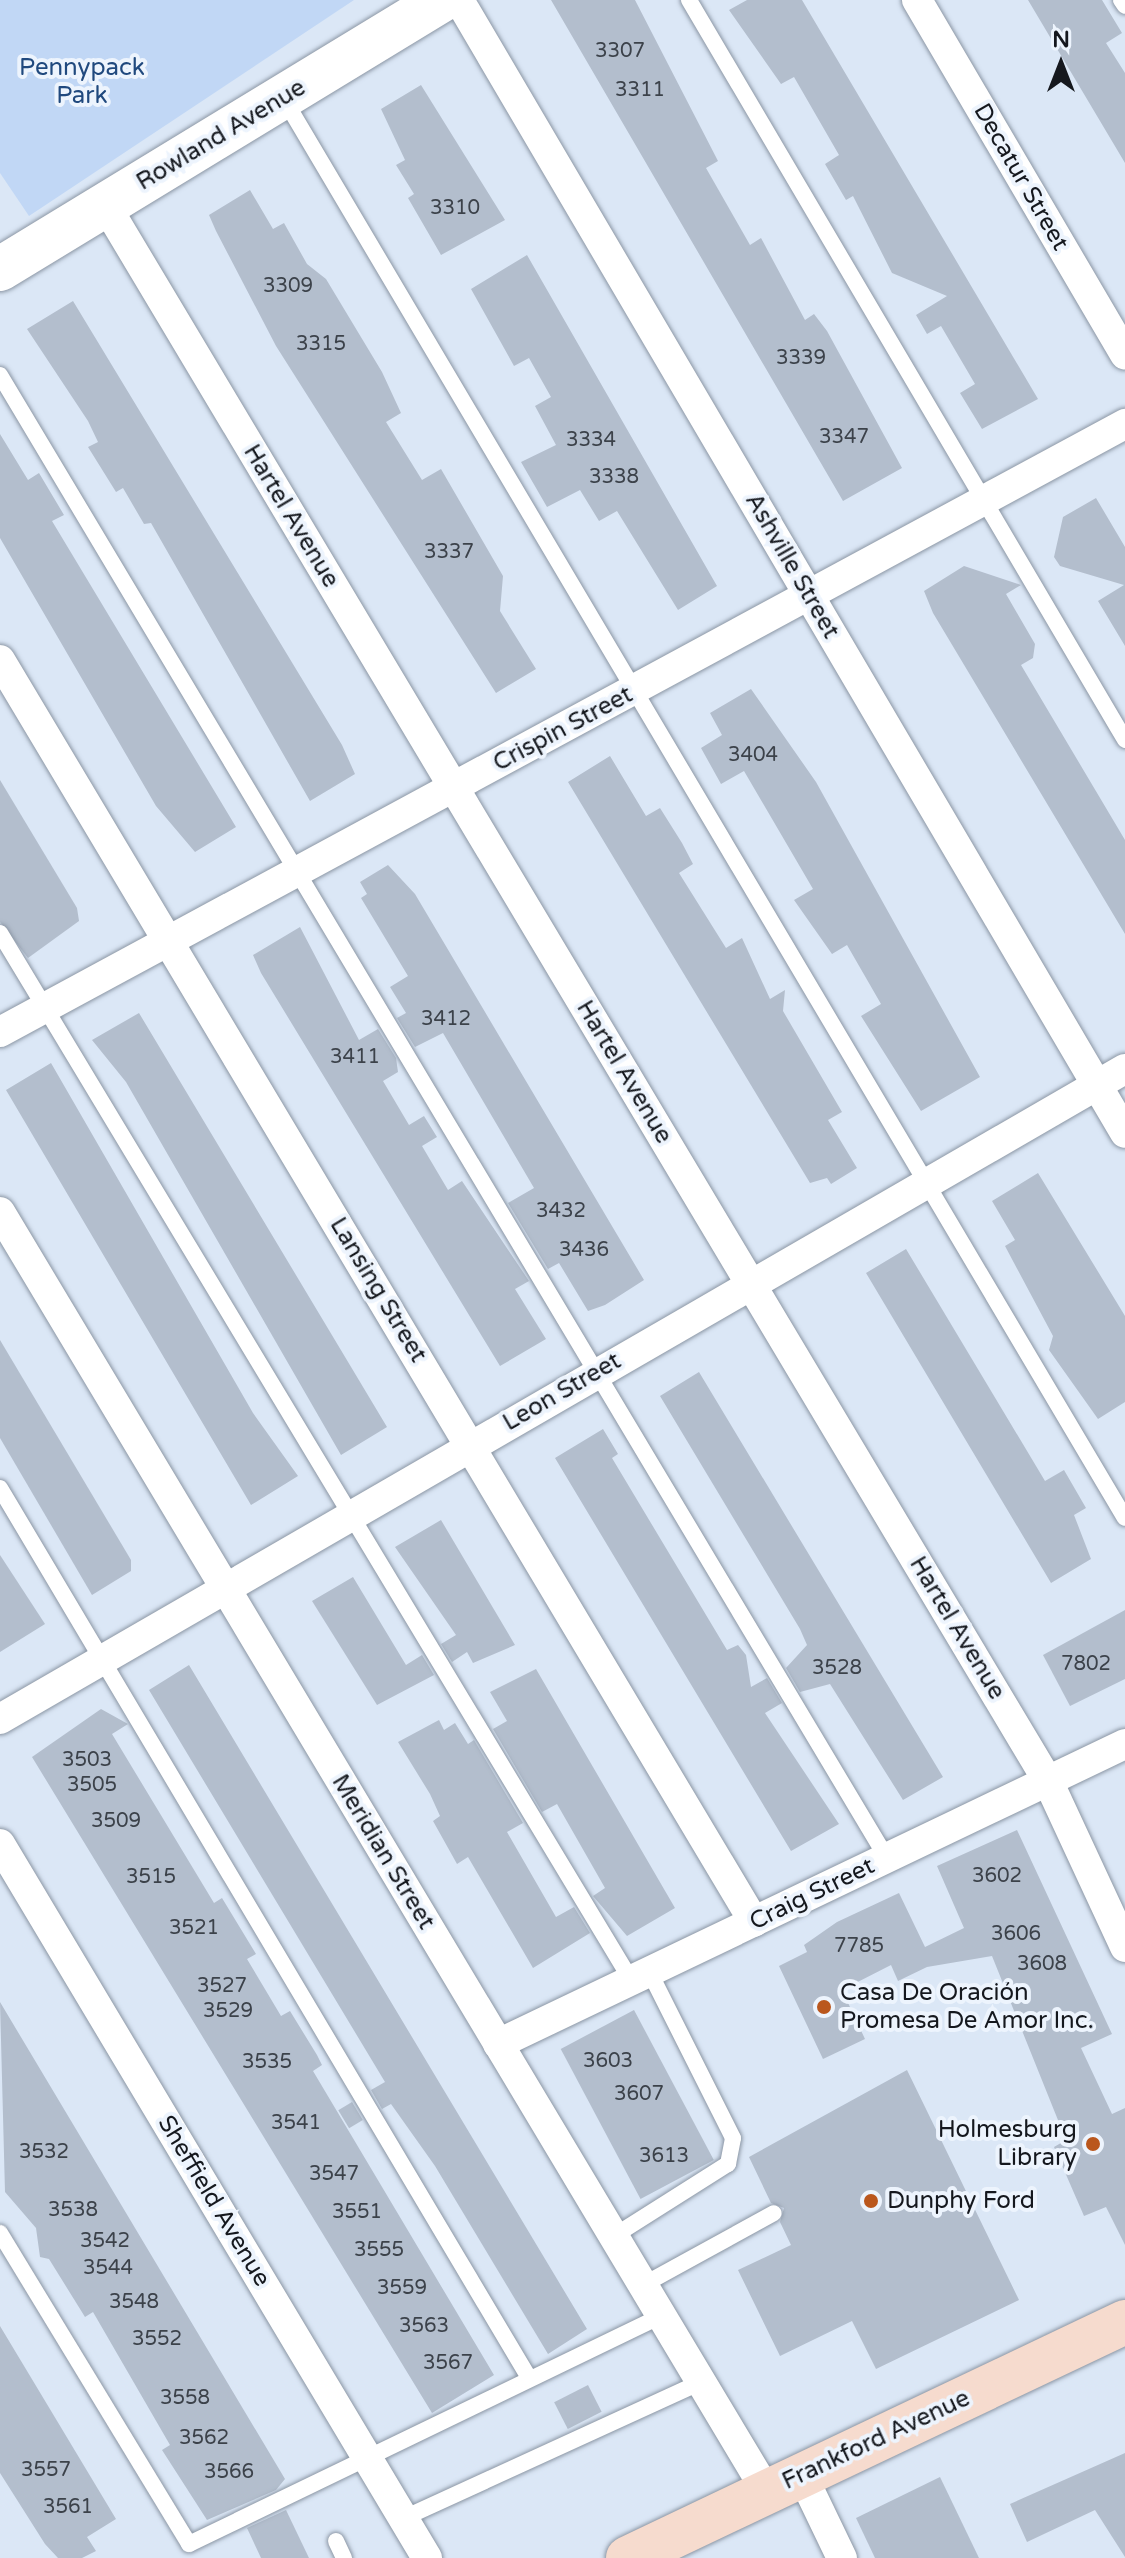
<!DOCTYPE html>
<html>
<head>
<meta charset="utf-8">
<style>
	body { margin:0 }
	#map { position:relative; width:1125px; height:2558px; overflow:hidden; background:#dbe7f6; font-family:"Varela Round",sans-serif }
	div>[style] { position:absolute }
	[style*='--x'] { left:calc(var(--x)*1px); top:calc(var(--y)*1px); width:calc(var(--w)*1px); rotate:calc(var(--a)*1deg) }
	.green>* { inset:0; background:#c1d7f5 }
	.building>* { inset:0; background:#b3becd; transform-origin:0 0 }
	.roads { filter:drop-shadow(0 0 2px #8b96a4) drop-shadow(0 0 2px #8b96a4) }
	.lane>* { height:16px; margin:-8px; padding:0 8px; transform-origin:8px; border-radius:8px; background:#fff }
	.street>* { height:30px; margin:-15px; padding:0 15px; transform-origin:15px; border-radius:15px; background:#fff }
	.secondary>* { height:44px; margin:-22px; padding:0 22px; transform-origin:22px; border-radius:22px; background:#fff }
	.primary>* { height:44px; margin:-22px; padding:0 22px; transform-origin:22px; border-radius:22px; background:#f6dbce }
	.dots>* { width:22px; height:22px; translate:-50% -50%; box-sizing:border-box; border:4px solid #edf4fd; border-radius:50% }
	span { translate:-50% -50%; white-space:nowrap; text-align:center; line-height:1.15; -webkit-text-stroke:8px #edf4fd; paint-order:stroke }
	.number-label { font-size:20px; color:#3c424a }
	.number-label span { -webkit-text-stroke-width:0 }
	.park-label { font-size:24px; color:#20497e }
	.street-label { font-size:24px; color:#15181e }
	.poi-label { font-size:24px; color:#15181e }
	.left { translate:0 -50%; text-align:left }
	.right { translate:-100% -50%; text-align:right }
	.north { position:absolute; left:1021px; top:24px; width:80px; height:80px; -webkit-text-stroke:6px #edf4fd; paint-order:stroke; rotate:0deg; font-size:22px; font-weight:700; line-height:32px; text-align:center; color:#15181e }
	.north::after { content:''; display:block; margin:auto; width:28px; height:36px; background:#15181e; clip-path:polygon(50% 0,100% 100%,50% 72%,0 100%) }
</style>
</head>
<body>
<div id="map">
	<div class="green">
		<div style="clip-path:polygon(0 0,354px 0,29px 216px,0 173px)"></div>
	</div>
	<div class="building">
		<div style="clip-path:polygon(551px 0,635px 0,718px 161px,706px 168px,750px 245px,761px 238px,805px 320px,814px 314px,827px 331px,902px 468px,843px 501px)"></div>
		<div style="clip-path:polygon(747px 0,802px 0,1038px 399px,982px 429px,960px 393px,975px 384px,941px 326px,927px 334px,916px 315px,947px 296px,892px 273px,853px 196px,846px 200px,825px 164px,839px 155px,794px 77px,781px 84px,729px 10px)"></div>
		<div style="clip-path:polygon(1028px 0,1102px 0,1122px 33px,1106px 43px,1125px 73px,1125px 163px)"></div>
		<div style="clip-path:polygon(421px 85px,505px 220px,441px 255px,408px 198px,414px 194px,396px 165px,405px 160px,381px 109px)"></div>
		<div style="clip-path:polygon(250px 190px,273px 229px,284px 223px,307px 264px,326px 279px,382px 372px,401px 413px,386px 422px,422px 480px,441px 469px,503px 576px,500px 611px,536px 669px,496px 693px,276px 346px,216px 231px,209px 215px)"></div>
		<div style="clip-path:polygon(527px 255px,717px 586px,678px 610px,617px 511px,599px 521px,580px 490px,547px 507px,521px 462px,556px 445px,535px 406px,551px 397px,529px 358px,514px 366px,471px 289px)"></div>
		<div style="clip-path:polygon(73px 301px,342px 745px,355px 774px,310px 801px,151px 523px,144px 524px,123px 488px,116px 492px,88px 447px,98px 442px,88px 421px,27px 329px)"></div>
		<div style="clip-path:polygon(0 434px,28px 480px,39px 473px,64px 515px,52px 521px,236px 827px,195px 852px,156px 806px,0 538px)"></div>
		<div style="clip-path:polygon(1096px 498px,1125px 547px,1125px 646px,1098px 601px,1124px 585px,1060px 566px,1054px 557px,1063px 517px)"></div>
		<div style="clip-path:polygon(964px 566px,1021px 585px,1006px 594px,1035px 644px,1033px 658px,1021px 665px,1125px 840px,1125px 934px,933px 613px,924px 591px)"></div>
		<div style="clip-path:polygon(751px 689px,816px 782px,980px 1077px,921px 1111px,861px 1016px,881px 1004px,847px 945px,832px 954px,794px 900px,813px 889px,744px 771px,721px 784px,701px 748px,722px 735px,710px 713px)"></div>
		<div style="clip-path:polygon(610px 756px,646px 816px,660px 808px,682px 843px,693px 864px,679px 873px,726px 948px,742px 938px,770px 999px,785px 990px,783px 1011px,842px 1112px,828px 1120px,857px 1168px,831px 1184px,827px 1178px,810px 1183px,568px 782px)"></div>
		<div style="clip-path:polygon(0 780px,77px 908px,79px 921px,28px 958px,0 922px)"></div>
		<div style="clip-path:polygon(388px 865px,415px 894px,644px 1280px,605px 1305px,588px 1311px,559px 1263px,548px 1269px,508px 1203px,534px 1188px,443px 1033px,415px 1047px,397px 1018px,406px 1013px,390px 987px,408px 976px,361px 898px,367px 894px,360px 882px)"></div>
		<div style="clip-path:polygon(300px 927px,359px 1040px,378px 1029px,396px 1058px,398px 1072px,383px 1081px,409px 1125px,424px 1116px,437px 1137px,422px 1146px,448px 1190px,462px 1181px,529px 1281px,515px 1289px,546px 1339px,500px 1366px,261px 973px,253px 955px)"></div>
		<div style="clip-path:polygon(139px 1013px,387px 1427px,341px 1455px,126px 1082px,92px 1040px)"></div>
		<div style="clip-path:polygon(51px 1063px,253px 1413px,298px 1476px,251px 1505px,6px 1090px)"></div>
		<div style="clip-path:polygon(1038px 1173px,1125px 1316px,1125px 1402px,1098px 1419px,1049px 1350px,1053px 1336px,1005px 1246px,1015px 1240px,992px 1201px)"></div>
		<div style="clip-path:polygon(906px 1249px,1045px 1481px,1064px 1470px,1086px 1508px,1074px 1515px,1091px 1559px,1051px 1583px,866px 1273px)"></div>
		<div style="clip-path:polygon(0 1340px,131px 1560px,131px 1571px,92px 1595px,0 1438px)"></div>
		<div style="clip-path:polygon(699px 1372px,943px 1777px,903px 1800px,830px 1684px,800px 1692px,786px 1668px,807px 1645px,800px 1629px,660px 1396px)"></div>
		<div style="clip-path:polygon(603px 1429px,618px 1454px,612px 1458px,727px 1650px,738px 1645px,746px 1655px,751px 1687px,767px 1678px,782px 1703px,765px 1713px,839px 1824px,791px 1851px,555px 1458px)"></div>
		<div style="clip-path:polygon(441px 1520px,515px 1645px,473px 1663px,467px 1652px,452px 1662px,441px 1644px,456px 1635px,395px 1547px)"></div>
		<div style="clip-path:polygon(0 1555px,45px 1624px,0 1652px)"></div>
		<div style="clip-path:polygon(353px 1577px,406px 1665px,422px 1655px,434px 1675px,377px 1705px,312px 1601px)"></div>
		<div style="clip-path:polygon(1125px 1610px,1125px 1679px,1070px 1706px,1043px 1655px)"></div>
		<div style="clip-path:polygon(189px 1665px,587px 2329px,548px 2354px,435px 2166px,391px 2104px,382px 2109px,371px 2090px,385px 2082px,149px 1690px)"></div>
		<div style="clip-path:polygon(536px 1669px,675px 1908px,627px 1936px,593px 1896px,605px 1888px,557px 1804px,542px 1812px,493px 1729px,507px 1721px,490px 1692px)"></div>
		<div style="clip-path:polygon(101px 1709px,128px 1724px,112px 1734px,214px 1903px,222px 1898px,256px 1954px,247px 1959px,281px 2016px,290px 2011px,317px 2055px,322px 2065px,313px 2071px,494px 2375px,432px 2413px,32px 1757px)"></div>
		<div style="clip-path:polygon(439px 1720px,444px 1730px,455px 1723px,468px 1744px,474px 1740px,523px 1823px,507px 1832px,556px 1917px,574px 1907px,590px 1933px,533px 1968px,468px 1857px,457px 1864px,433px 1821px,440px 1816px,430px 1794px,398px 1742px)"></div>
		<div style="clip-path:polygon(1017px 1830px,1112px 2034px,1081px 2048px,1112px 2114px,1125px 2108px,1125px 2245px,1106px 2207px,1084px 2216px,1054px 2147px,1066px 2140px,992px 1956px,927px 1967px,898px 1981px,891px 1965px,842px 1990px,865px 2039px,823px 2059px,779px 1966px,807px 1952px,804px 1945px,837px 1922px,899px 1893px,925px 1947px,964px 1928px,937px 1866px)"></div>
		<div style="clip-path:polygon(0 2002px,285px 2479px,276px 2490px,207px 2520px,162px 2450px,170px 2445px,93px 2312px,85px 2317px,49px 2259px,40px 2257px,36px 2228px,5px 2192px)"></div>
		<div style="left:634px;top:2010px;width:170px;height:83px;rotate:62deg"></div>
		<div style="clip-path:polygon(907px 2070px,1019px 2300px,876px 2369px,852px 2321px,780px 2356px,738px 2270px,791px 2245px,780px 2222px,784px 2208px,771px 2203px,749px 2157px)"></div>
		<div style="left:352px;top:2102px;width:21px;height:16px;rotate:59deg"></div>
		<div style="clip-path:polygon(0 2326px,116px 2519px,87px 2537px,96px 2551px,82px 2558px,58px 2558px,45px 2544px,0 2473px)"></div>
		<div style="left:588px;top:2385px;width:30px;height:38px;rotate:63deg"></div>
		<div style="clip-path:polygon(1125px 2453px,1125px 2557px,1095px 2510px,1027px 2542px,1010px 2504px)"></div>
		<div style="clip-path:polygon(940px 2477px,979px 2558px,875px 2558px,856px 2518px)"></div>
		<div style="clip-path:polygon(286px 2510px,309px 2558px,261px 2558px,247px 2528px)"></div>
	</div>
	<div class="roads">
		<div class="lane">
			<div style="--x:689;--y:0;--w:859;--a:59.49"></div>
			<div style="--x:1121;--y:0;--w:7;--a:56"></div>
			<div style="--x:284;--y:99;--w:1649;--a:59.35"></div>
			<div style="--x:0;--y:375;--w:1728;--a:59.12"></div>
			<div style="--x:0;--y:933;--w:1222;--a:58.92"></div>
			<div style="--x:0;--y:1488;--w:1035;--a:59.27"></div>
			<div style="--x:0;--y:2233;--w:364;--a:58.7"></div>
			<div style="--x:189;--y:2544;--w:524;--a:-25.78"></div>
			<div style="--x:614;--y:2236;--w:135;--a:-32.3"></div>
			<div style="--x:728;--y:2164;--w:26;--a:-79"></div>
			<div style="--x:733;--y:2138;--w:187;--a:-116.7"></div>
			<div style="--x:643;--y:2285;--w:149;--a:-28.8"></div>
			<div style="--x:404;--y:2518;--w:327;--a:-24.6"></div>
			<div style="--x:336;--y:2541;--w:19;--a:65"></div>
		</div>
		<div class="street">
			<div style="--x:459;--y:0;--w:1314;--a:59.55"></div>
			<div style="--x:917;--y:0;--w:411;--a:59.6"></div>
			<div style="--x:106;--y:206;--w:1835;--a:59.12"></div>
			<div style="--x:1048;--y:1781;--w:183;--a:65.1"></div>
			<div style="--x:0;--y:660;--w:1470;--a:59.14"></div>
			<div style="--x:0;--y:1032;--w:1279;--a:-28.39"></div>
			<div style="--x:0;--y:1212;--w:1492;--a:59.07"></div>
			<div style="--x:0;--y:1719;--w:1299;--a:-30.02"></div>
			<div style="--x:0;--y:1844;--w:832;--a:59.12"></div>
			<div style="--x:498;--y:2044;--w:695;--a:-25.57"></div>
			<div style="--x:802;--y:2475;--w:92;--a:64.3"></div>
		</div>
		<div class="secondary">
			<div style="--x:0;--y:269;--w:517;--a:-31.32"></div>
		</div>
		<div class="primary">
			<div style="--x:628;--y:2558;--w:550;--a:-25.4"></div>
		</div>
	</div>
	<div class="dots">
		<div style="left:824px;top:2007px;background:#ba571d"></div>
		<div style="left:1093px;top:2144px;background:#ba571d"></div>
		<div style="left:871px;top:2201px;background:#ba571d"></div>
	</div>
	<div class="number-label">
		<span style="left:620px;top:51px">3307</span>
		<span style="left:640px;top:90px">3311</span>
		<span style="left:455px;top:208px">3310</span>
		<span style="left:288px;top:286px">3309</span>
		<span style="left:321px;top:344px">3315</span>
		<span style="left:801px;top:358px">3339</span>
		<span style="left:844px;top:437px">3347</span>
		<span style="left:591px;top:440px">3334</span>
		<span style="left:614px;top:477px">3338</span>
		<span style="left:449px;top:552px">3337</span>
		<span style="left:753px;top:755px">3404</span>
		<span style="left:446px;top:1019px">3412</span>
		<span style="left:355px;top:1057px">3411</span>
		<span style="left:561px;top:1211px">3432</span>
		<span style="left:584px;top:1250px">3436</span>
		<span style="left:1086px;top:1664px">7802</span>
		<span style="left:837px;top:1668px">3528</span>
		<span style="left:87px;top:1760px">3503</span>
		<span style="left:92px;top:1785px">3505</span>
		<span style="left:116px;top:1821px">3509</span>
		<span style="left:997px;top:1876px">3602</span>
		<span style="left:151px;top:1877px">3515</span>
		<span style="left:194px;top:1928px">3521</span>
		<span style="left:1016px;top:1934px">3606</span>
		<span style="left:859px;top:1946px">7785</span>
		<span style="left:1042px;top:1964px">3608</span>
		<span style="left:222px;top:1986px">3527</span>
		<span style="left:228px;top:2011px">3529</span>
		<span style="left:608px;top:2061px">3603</span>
		<span style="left:267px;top:2062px">3535</span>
		<span style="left:639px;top:2094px">3607</span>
		<span style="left:296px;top:2123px">3541</span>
		<span style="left:44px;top:2152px">3532</span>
		<span style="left:664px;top:2156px">3613</span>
		<span style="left:334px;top:2174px">3547</span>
		<span style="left:73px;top:2210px">3538</span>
		<span style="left:357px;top:2212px">3551</span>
		<span style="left:105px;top:2241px">3542</span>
		<span style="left:379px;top:2250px">3555</span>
		<span style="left:108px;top:2268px">3544</span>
		<span style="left:402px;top:2288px">3559</span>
		<span style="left:134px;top:2302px">3548</span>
		<span style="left:424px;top:2326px">3563</span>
		<span style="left:157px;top:2339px">3552</span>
		<span style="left:448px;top:2363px">3567</span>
		<span style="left:185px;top:2398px">3558</span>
		<span style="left:204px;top:2438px">3562</span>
		<span style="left:46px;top:2470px">3557</span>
		<span style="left:229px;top:2472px">3566</span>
		<span style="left:68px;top:2507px">3561</span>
	</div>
	<div class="park-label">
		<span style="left:82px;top:82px">Pennypack<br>Park</span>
	</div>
	<div class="street-label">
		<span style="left:221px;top:135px;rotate:-31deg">Rowland Avenue</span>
		<span style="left:1021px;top:177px;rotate:60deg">Decatur Street</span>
		<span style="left:291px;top:516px;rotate:59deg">Hartel Avenue</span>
		<span style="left:792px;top:566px;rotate:60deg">Ashville Street</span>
		<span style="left:563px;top:729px;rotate:-28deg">Crispin Street</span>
		<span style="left:624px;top:1072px;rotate:59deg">Hartel Avenue</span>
		<span style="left:378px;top:1290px;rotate:59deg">Lansing Street</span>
		<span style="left:562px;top:1392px;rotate:-30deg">Leon Street</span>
		<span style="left:957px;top:1628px;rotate:59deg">Hartel Avenue</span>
		<span style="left:383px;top:1852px;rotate:59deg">Meridian Street</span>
		<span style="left:812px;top:1894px;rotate:-26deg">Craig Street</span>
		<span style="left:214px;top:2201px;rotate:59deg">Sheffield Avenue</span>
		<span style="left:876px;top:2440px;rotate:-25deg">Frankford Avenue</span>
	</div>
	<div class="poi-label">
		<span class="left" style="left:840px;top:2007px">Casa De Oración<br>Promesa De Amor Inc.</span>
		<span class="right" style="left:1077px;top:2144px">Holmesburg<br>Library</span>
		<span class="left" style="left:887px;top:2201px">Dunphy Ford</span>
	</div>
	<div class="north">N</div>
</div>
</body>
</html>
